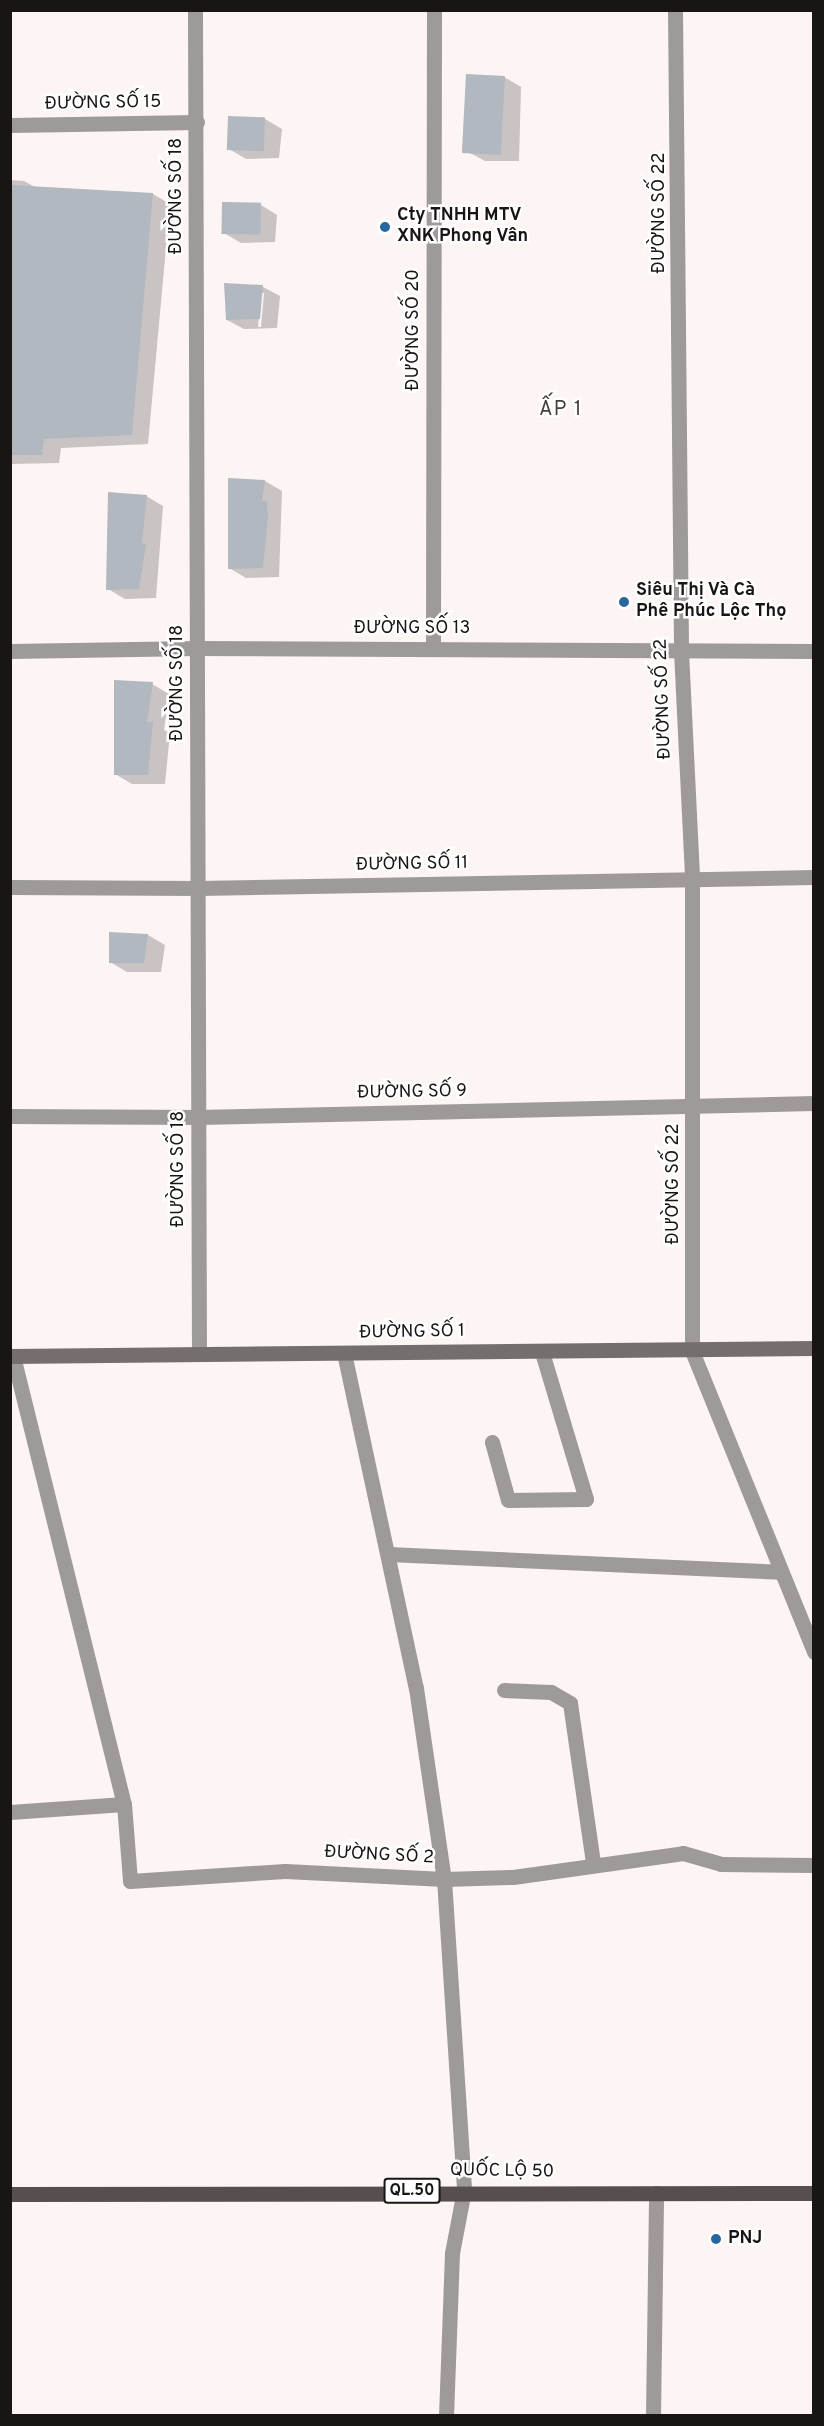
<!DOCTYPE html>
<html>
<head>
<meta charset="utf-8">
<style>
	body { margin:0 }
	#map { position:relative; width:824px; height:2426px; overflow:hidden; background:#fdf4f4; font-family:Overpass,sans-serif }
	div>[style] { position:absolute }
	[style*='--x'] { left:calc(var(--x)*1px); top:calc(var(--y)*1px); width:calc(var(--w)*1px); rotate:calc(var(--a)*1deg) }
	.shadow>* { inset:0; background:#0003 }
	.building>* { inset:0; background:#b1b8bf; transform-origin:0 0 }
	.lane>* { height:15px; margin:-7.5px; padding:0 7.5px; transform-origin:7.5px; border-radius:7.5px; background:#9f9a9a }
	.street>* { height:15px; margin:-7.5px; padding:0 7.5px; transform-origin:7.5px; border-radius:7.5px; background:#9f9a9a }
	.secondary>* { height:15px; margin:-7.5px; padding:0 7.5px; transform-origin:7.5px; border-radius:7.5px; background:#756e6e }
	.primary>* { height:15px; margin:-7.5px; padding:0 7.5px; transform-origin:7.5px; border-radius:7.5px; background:#574f4f }
	.dots>* { width:16px; height:16px; translate:-50% -50%; box-sizing:border-box; border:3px solid #fff; border-radius:50% }
	span { translate:-50% -50%; white-space:nowrap; text-align:center; line-height:1.15; -webkit-text-stroke:5px #fff; paint-order:stroke }
	.shield-label span { padding:2px 4px; background:#fff; border:2px solid; border-radius:4px; -webkit-text-stroke-width:0 }
	.shield-label { font-size:16px; color:#191515; font-weight:700 }
	.street-label { font-size:18px; color:#191515 }
	.poi-label { font-size:18px; color:#191515; font-weight:700 }
	.left { translate:0 -50%; text-align:left }
	.neighbourhood-label { font-size:20px; color:#483f3f; letter-spacing:1.5px }
	.frame { position:absolute; inset:0; border:12px solid #191515; pointer-events:none }
</style>
</head>
<body>
<div id="map">
	<div class="shadow">
		<div style="clip-path:polygon(504px 77px,521px 87px,519px 161px,485px 161px,468px 152px)"></div>
		<div style="clip-path:polygon(230px 117px,265px 119px,282px 129px,279px 158px,246px 159px,229px 149px)"></div>
		<div style="clip-path:polygon(10px 180px,24px 181px,37px 188px,153px 194px,170px 204px,148px 444px,61px 448px,59px 463px,10px 464px)"></div>
		<div style="clip-path:polygon(261px 205px,277px 215px,275px 242px,241px 243px,224px 233px)"></div>
		<div style="clip-path:polygon(evenodd,226px 285px,263px 287px,280px 296px,277px 328px,244px 329px,227px 320px,226px 285px,261px 293px,264px 293px,261px 327px,258px 327px,261px 293px)"></div>
		<div style="clip-path:polygon(229px 480px,265px 481px,282px 491px,279px 577px,246px 578px,229px 568px)"></div>
		<div style="clip-path:polygon(146px 496px,163px 506px,156px 598px,125px 599px,108px 589px)"></div>
		<div style="clip-path:polygon(152px 684px,169px 694px,164px 730px,170px 733px,165px 784px,132px 784px,115px 774px)"></div>
		<div style="clip-path:polygon(148px 935px,165px 945px,161px 972px,127px 972px,110px 962px)"></div>
	</div>
	<div class="building">
		<div style="left:466px;top:74px;width:39px;height:79px;rotate:3deg"></div>
		<div style="left:228px;top:116px;width:37px;height:34px;rotate:2deg"></div>
		<div style="clip-path:polygon(10px 185px,153px 193px,132px 435px,44px 439px,42px 455px,10px 455px)"></div>
		<div style="left:222px;top:202px;width:39px;height:32px;rotate:1deg"></div>
		<div style="clip-path:polygon(224px 283px,263px 285px,260px 319px,226px 320px)"></div>
		<div style="clip-path:polygon(228px 478px,265px 480px,262px 501px,267px 501px,268px 518px,263px 568px,228px 569px)"></div>
		<div style="clip-path:polygon(108px 492px,147px 495px,142px 543px,146px 544px,139px 589px,106px 590px)"></div>
		<div style="clip-path:polygon(114px 680px,153px 682px,147px 722px,153px 722px,148px 775px,114px 775px)"></div>
		<div style="clip-path:polygon(109px 932px,148px 934px,144px 963px,109px 963px)"></div>
	</div>
	<div class="lane">
		<div style="--x:692;--y:1351;--w:325;--a:67.9"></div>
		<div style="--x:344;--y:1353;--w:343;--a:77.9"></div>
		<div style="--x:416;--y:1688;--w:193;--a:81.7"></div>
		<div style="--x:444;--y:1879;--w:312;--a:86.3"></div>
		<div style="--x:464;--y:2190;--w:64;--a:100.8"></div>
		<div style="--x:452;--y:2253;--w:163;--a:92.1"></div>
		<div style="--x:13;--y:1356;--w:462;--a:76.1"></div>
		<div style="--x:492;--y:1442;--w:60;--a:74.6"></div>
		<div style="--x:508;--y:1500;--w:78;--a:-0.7"></div>
		<div style="--x:586;--y:1499;--w:153;--a:-106.7"></div>
		<div style="--x:388;--y:1554;--w:392;--a:2.6"></div>
		<div style="--x:504;--y:1690;--w:47;--a:2.4"></div>
		<div style="--x:551;--y:1692;--w:22;--a:30"></div>
		<div style="--x:570;--y:1703;--w:162;--a:81.8"></div>
		<div style="--x:10;--y:1812;--w:114;--a:-4"></div>
		<div style="--x:124;--y:1804;--w:77;--a:85.5"></div>
		<div style="--x:130;--y:1881;--w:155;--a:-3.7"></div>
		<div style="--x:285;--y:1871;--w:159;--a:2.9"></div>
		<div style="--x:444;--y:1879;--w:69;--a:-1.7"></div>
		<div style="--x:513;--y:1877;--w:172;--a:-8"></div>
		<div style="--x:683;--y:1853;--w:40;--a:16"></div>
		<div style="--x:721;--y:1864;--w:93;--a:0.6"></div>
		<div style="--x:653;--y:2416;--w:223;--a:-89.2"></div>
	</div>
	<div class="street">
		<div style="--x:195;--y:10;--w:1344;--a:89.83"></div>
		<div style="--x:675;--y:10;--w:641;--a:89.46"></div>
		<div style="--x:681;--y:651;--w:229;--a:87.2"></div>
		<div style="--x:692;--y:880;--w:471;--a:90"></div>
		<div style="--x:10;--y:125;--w:187;--a:-0.9"></div>
		<div style="--x:433;--y:649;--w:639;--a:-89.91"></div>
		<div style="--x:10;--y:651;--w:187;--a:-0.9"></div>
		<div style="--x:197;--y:648;--w:617;--a:0.28"></div>
		<div style="--x:10;--y:887;--w:188;--a:0.3"></div>
		<div style="--x:198;--y:888;--w:616;--a:-1.02"></div>
		<div style="--x:10;--y:1116;--w:188;--a:0.3"></div>
		<div style="--x:198;--y:1117;--w:616;--a:-1.3"></div>
	</div>
	<div class="secondary">
		<div style="--x:10;--y:1356;--w:804;--a:-0.57"></div>
	</div>
	<div class="primary">
		<div style="--x:10;--y:2194;--w:804;--a:-0.07"></div>
	</div>
	<div class="dots">
		<div style="left:385px;top:227px;background:#28679d"></div>
		<div style="left:624px;top:602px;background:#28679d"></div>
		<div style="left:716px;top:2239px;background:#28679d"></div>
	</div>
	<div class="shield-label">
		<span style="left:412px;top:2191px">QL.50</span>
	</div>
	<div class="street-label">
		<span style="left:103px;top:104px;rotate:-1deg">ĐƯỜNG SỐ 15</span>
		<span style="left:177px;top:196px;rotate:-90deg">ĐƯỜNG SỐ 18</span>
		<span style="left:660px;top:213px;rotate:-90deg">ĐƯỜNG SỐ 22</span>
		<span style="left:414px;top:330px;rotate:-90deg">ĐƯỜNG SỐ 20</span>
		<span style="left:412px;top:629px">ĐƯỜNG SỐ 13</span>
		<span style="left:178px;top:683px;rotate:-90deg">ĐƯỜNG SỐ 18</span>
		<span style="left:664px;top:699px;rotate:-92deg">ĐƯỜNG SỐ 22</span>
		<span style="left:412px;top:865px;rotate:-1deg">ĐƯỜNG SỐ 11</span>
		<span style="left:412px;top:1093px;rotate:-1deg">ĐƯỜNG SỐ 9</span>
		<span style="left:179px;top:1169px;rotate:-90deg">ĐƯỜNG SỐ 18</span>
		<span style="left:674px;top:1184px;rotate:-90deg">ĐƯỜNG SỐ 22</span>
		<span style="left:412px;top:1333px;rotate:-1deg">ĐƯỜNG SỐ 1</span>
		<span style="left:379px;top:1856px;rotate:3deg">ĐƯỜNG SỐ 2</span>
		<span style="left:502px;top:2172px;rotate:1deg">QUỐC LỘ 50</span>
	</div>
	<div class="poi-label">
		<span class="left" style="left:397px;top:227px">Cty TNHH MTV<br>XNK Phong Vân</span>
		<span class="left" style="left:636px;top:602px">Siêu Thị Và Cà<br>Phê Phúc Lộc Thọ</span>
		<span class="left" style="left:728px;top:2239px">PNJ</span>
	</div>
	<div class="neighbourhood-label">
		<span style="left:561px;top:410px">ẤP 1</span>
	</div>
	<div class="frame"></div>
</div>
</body>
</html>
